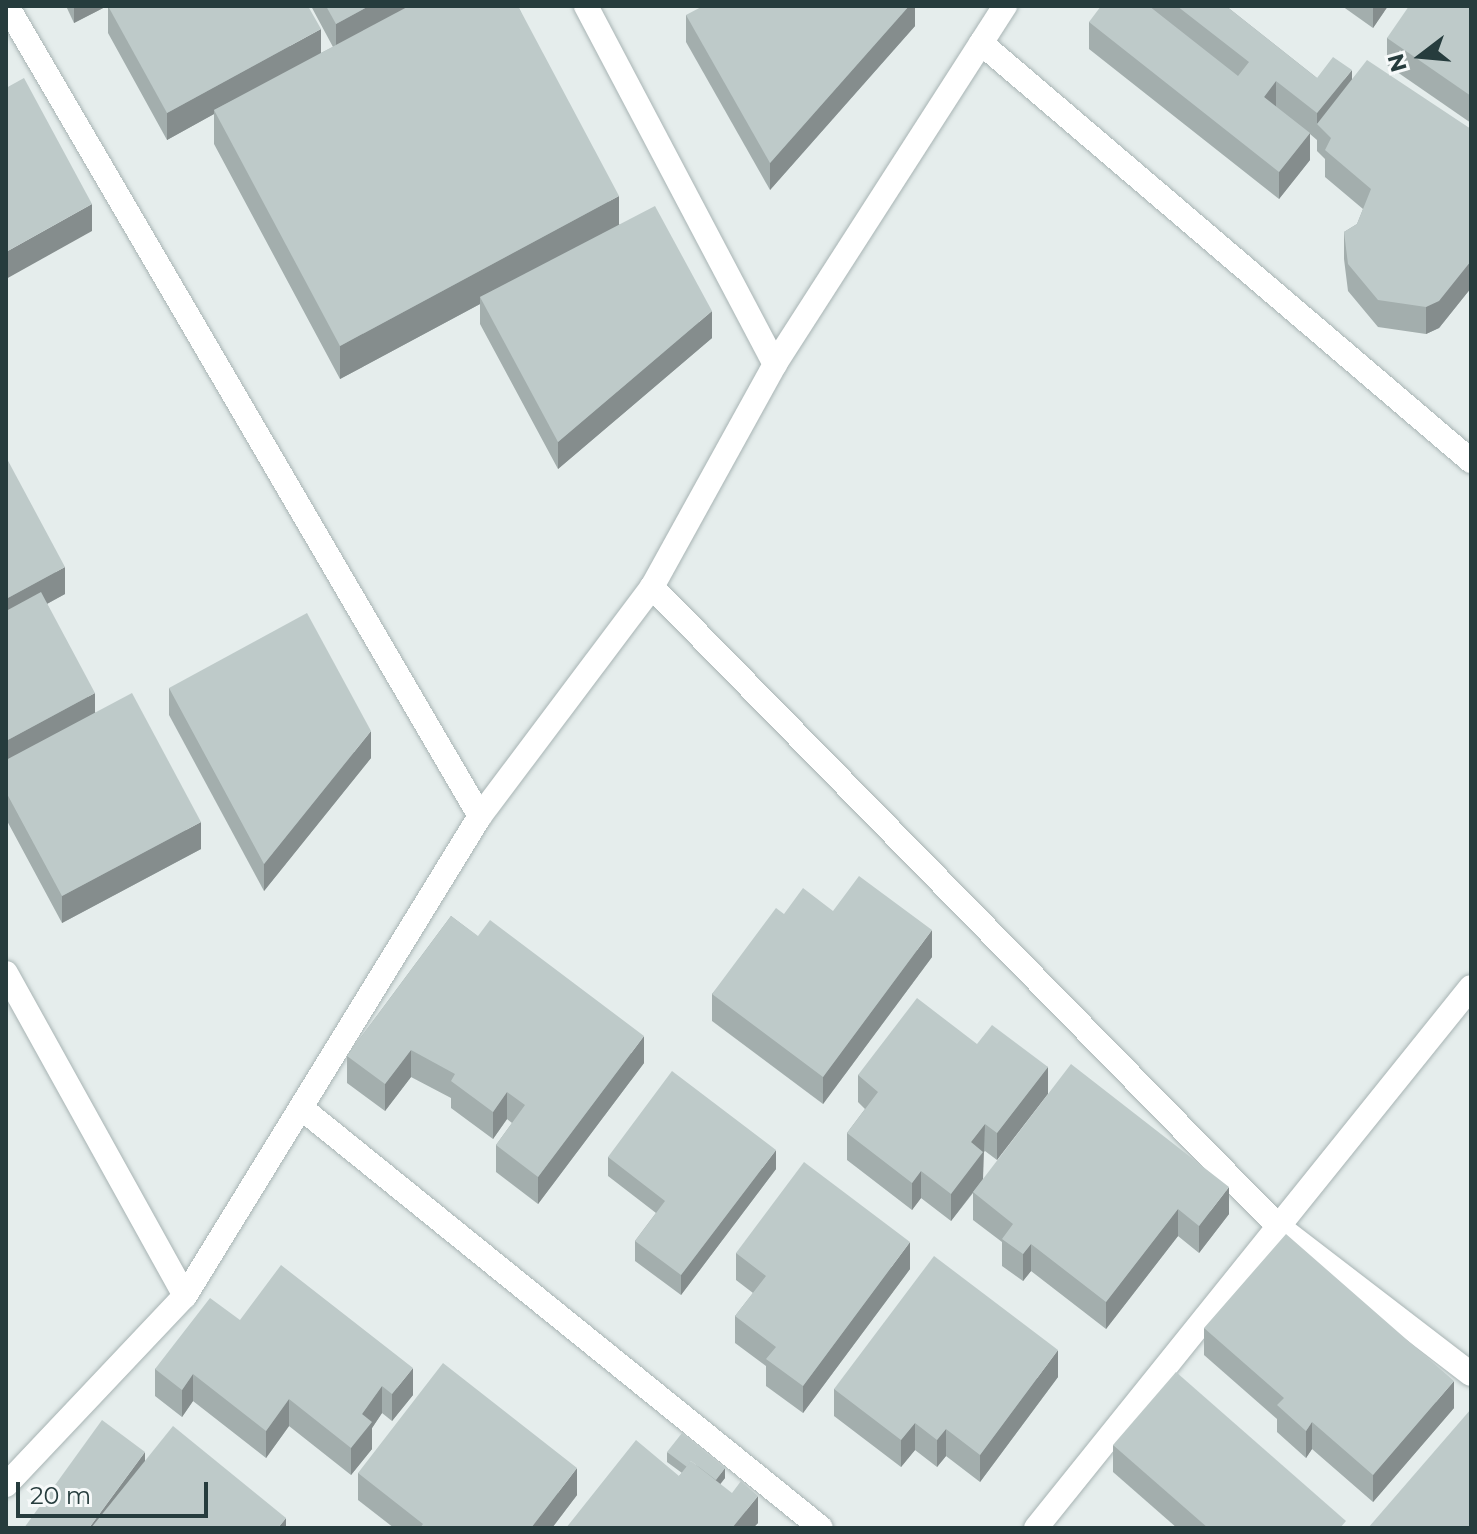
<!DOCTYPE html>
<html>
<head>
<meta charset="utf-8">
<style>
	body { margin:0 }
	#map { position:relative; width:1477px; height:1534px; overflow:hidden; background:#e5edec; font-family:Montserrat,sans-serif }
	div>[style] { position:absolute }
	[style*='--x'] { left:calc(var(--x)*1px); top:calc(var(--y)*1px); width:calc(var(--w)*1px); rotate:calc(var(--a)*1deg) }
	.roads { filter:drop-shadow(0 0 2px #a8b4b4) drop-shadow(0 0 2px #a8b4b4) }
	.minor>* { height:24px; margin:-12px; padding:0 12px; transform-origin:12px; border-radius:12px; background:#fff }
	.wall>* { inset:0; background:#a3aead }
	.shaded-wall>* { inset:0; background:#858d8d }
	.building>* { inset:0; background:#becac9 }
	span { translate:-50% -50%; white-space:nowrap; text-align:center; line-height:1.15; -webkit-text-stroke:7px #f6f9f9; paint-order:stroke }
	.frame { position:absolute; inset:0; border:8px solid #263c3d; pointer-events:none }
	.north { position:absolute; left:1381px; top:16px; width:80px; height:80px; -webkit-text-stroke:6px #f6f9f9; paint-order:stroke; rotate:254deg; font-size:22px; font-weight:700; line-height:32px; text-align:center; color:#263c3d }
	.north::after { content:''; display:block; margin:auto; width:28px; height:36px; background:#263c3d; clip-path:polygon(50% 0,100% 100%,50% 72%,0 100%) }
	.scale { position:absolute; left:16px; top:1482px; width:192px; height:36px; box-sizing:border-box; border:4px solid #263c3d; border-top:0; padding-left:10px; font-size:24px; line-height:28px; white-space:nowrap; color:#263c3d; -webkit-text-stroke:6px #f6f9f9; paint-order:stroke }
</style>
</head>
<body>
<div id="map">
	<div class="roads">
		<div class="minor">
			<div style="--x:7;--y:6;--w:938;--a:59.72"></div>
			<div style="--x:586;--y:6;--w:405;--a:62.2"></div>
			<div style="--x:981;--y:43;--w:644;--a:40.47"></div>
			<div style="--x:652;--y:587;--w:895;--a:45.59"></div>
			<div style="--x:1278;--y:1226;--w:243;--a:37.5"></div>
			<div style="--x:6;--y:973;--w:369;--a:61"></div>
			<div style="--x:305;--y:1111;--w:663;--a:38.94"></div>
			<div style="--x:6;--y:1485;--w:260;--a:-46.6"></div>
			<div style="--x:185;--y:1296;--w:563;--a:-58.43"></div>
			<div style="--x:480;--y:816;--w:286;--a:-53.1"></div>
			<div style="--x:652;--y:587;--w:255;--a:-61.1"></div>
			<div style="--x:775;--y:364;--w:426;--a:-57.3"></div>
			<div style="--x:1036;--y:1528;--w:694;--a:-51.2"></div>
		</div>
	</div>
	<div class="wall">
		<div style="clip-path:polygon(66px 6px,107px 6px,74px 23px)"></div>
		<div style="clip-path:polygon(108px 6px,321px 53px,333px 47px,311px 6px,518px 6px,619px 224px,712px 338px,558px 469px,480px 324px,480px 304px,340px 379px,214px 144px,214px 114px,167px 140px,108px 33px)"></div>
		<div style="clip-path:polygon(915px 6px,915px 26px,770px 190px,686px 42px,686px 15px)"></div>
		<div style="clip-path:polygon(1150px 6px,1226px 6px,1317px 78px,1352px 80px,1471px 129px,1471px 288px,1439px 328px,1426px 334px,1378px 327px,1348px 291px,1344px 259px,1344px 232px,1357px 224px,1363px 209px,1325px 177px,1325px 159px,1317px 151px,1317px 140px,1310px 134px,1310px 160px,1279px 199px,1089px 49px,1089px 22px)"></div>
		<div style="clip-path:polygon(1342px 6px,1388px 6px,1373px 28px)"></div>
		<div style="clip-path:polygon(1471px 6px,1471px 123px,1387px 65px,1387px 38px)"></div>
		<div style="clip-path:polygon(6px 457px,65px 594px,47px 604px,95px 712px,201px 849px,62px 923px,6px 819px)"></div>
		<div style="clip-path:polygon(169px 688px,371px 758px,264px 891px,169px 715px)"></div>
		<div style="clip-path:polygon(833px 911px,932px 957px,823px 1104px,712px 1021px,712px 994px,784px 914px)"></div>
		<div style="clip-path:polygon(451px 916px,644px 1063px,538px 1204px,496px 1172px,496px 1145px,512px 1123px,507px 1119px,493px 1139px,451px 1108px,451px 1098px,411px 1077px,385px 1111px,347px 1083px,347px 1056px)"></div>
		<div style="clip-path:polygon(977px 1044px,1048px 1067px,997px 1160px,985px 1151px,983px 1153px,983px 1179px,1229px 1214px,1199px 1253px,1178px 1236px,1106px 1329px,1031px 1271px,1023px 1281px,1002px 1266px,1002px 1242px,973px 1220px,973px 1193px,951px 1221px,921px 1198px,912px 1210px,847px 1160px,847px 1133px,865px 1109px,858px 1102px,858px 1075px)"></div>
		<div style="clip-path:polygon(608px 1157px,776px 1169px,681px 1295px,635px 1261px,635px 1241px,656px 1213px,608px 1176px)"></div>
		<div style="clip-path:polygon(736px 1253px,910px 1269px,803px 1413px,766px 1386px,766px 1366px,735px 1343px,735px 1316px,753px 1293px,736px 1280px)"></div>
		<div style="clip-path:polygon(240px 1320px,413px 1395px,392px 1421px,382px 1413px,372px 1428px,372px 1449px,351px 1475px,289px 1426px,266px 1458px,193px 1401px,182px 1417px,155px 1396px,155px 1369px)"></div>
		<div style="clip-path:polygon(1204px 1328px,1454px 1408px,1373px 1502px,1312px 1449px,1306px 1458px,1277px 1432px,1277px 1419px,1204px 1355px)"></div>
		<div style="clip-path:polygon(1058px 1377px,980px 1482px,946px 1456px,937px 1467px,915px 1450px,901px 1467px,834px 1416px,834px 1389px)"></div>
		<div style="clip-path:polygon(1113px 1445px,1346px 1528px,1177px 1528px,1113px 1472px)"></div>
		<div style="clip-path:polygon(667px 1452px,725px 1478px,720px 1484px,758px 1523px,753px 1528px,566px 1528px,679px 1476px,682px 1473px,667px 1462px)"></div>
		<div style="clip-path:polygon(358px 1473px,577px 1495px,552px 1528px,394px 1528px,358px 1500px)"></div>
	</div>
	<div class="shaded-wall">
		<div style="clip-path:polygon(74px 6px,107px 6px,74px 23px)"></div>
		<div style="clip-path:polygon(369px 6px,418px 6px,336px 51px,336px 24px)"></div>
		<div style="clip-path:polygon(909px 6px,915px 6px,915px 26px,770px 190px,770px 163px)"></div>
		<div style="clip-path:polygon(1373px 6px,1388px 6px,1373px 28px)"></div>
		<div style="clip-path:polygon(321px 29px,321px 56px,214px 110px,214px 114px,167px 140px,167px 113px)"></div>
		<div style="clip-path:polygon(1352px 70px,1352px 97px,1317px 124px,1317px 113px)"></div>
		<div style="clip-path:polygon(1276px 81px,1276px 108px,1264px 97px)"></div>
		<div style="clip-path:polygon(1310px 133px,1310px 160px,1279px 199px,1279px 172px)"></div>
		<div style="clip-path:polygon(619px 196px,619px 229px,480px 297px,480px 304px,340px 379px,340px 346px)"></div>
		<div style="clip-path:polygon(92px 204px,92px 231px,6px 279px,6px 252px)"></div>
		<div style="clip-path:polygon(1471px 261px,1471px 288px,1439px 328px,1426px 334px,1426px 307px)"></div>
		<div style="clip-path:polygon(712px 311px,712px 338px,558px 469px,558px 442px)"></div>
		<div style="clip-path:polygon(65px 567px,65px 594px,6px 626px,6px 599px)"></div>
		<div style="clip-path:polygon(95px 693px,95px 720px,6px 768px,6px 741px)"></div>
		<div style="clip-path:polygon(371px 731px,371px 758px,264px 891px,264px 864px)"></div>
		<div style="clip-path:polygon(201px 822px,201px 849px,62px 923px,62px 896px)"></div>
		<div style="clip-path:polygon(932px 930px,932px 957px,823px 1104px,823px 1077px)"></div>
		<div style="clip-path:polygon(644px 1036px,644px 1063px,538px 1204px,538px 1177px)"></div>
		<div style="clip-path:polygon(411px 1050px,411px 1077px,385px 1111px,385px 1084px)"></div>
		<div style="clip-path:polygon(1048px 1067px,1048px 1094px,997px 1160px,997px 1133px)"></div>
		<div style="clip-path:polygon(507px 1092px,507px 1119px,493px 1139px,493px 1112px)"></div>
		<div style="clip-path:polygon(985px 1124px,983px 1179px,951px 1221px,951px 1194px,971px 1142px)"></div>
		<div style="clip-path:polygon(776px 1150px,776px 1169px,681px 1295px,681px 1275px)"></div>
		<div style="clip-path:polygon(921px 1171px,921px 1198px,912px 1210px,912px 1183px)"></div>
		<div style="clip-path:polygon(1229px 1187px,1229px 1214px,1199px 1253px,1199px 1226px)"></div>
		<div style="clip-path:polygon(1178px 1209px,1178px 1236px,1106px 1329px,1106px 1302px)"></div>
		<div style="clip-path:polygon(910px 1242px,910px 1269px,803px 1413px,803px 1386px)"></div>
		<div style="clip-path:polygon(1031px 1244px,1031px 1271px,1023px 1281px,1023px 1254px)"></div>
		<div style="clip-path:polygon(1058px 1350px,1058px 1377px,980px 1482px,980px 1455px)"></div>
		<div style="clip-path:polygon(413px 1368px,413px 1395px,392px 1421px,392px 1394px)"></div>
		<div style="clip-path:polygon(193px 1374px,193px 1401px,182px 1417px,182px 1390px)"></div>
		<div style="clip-path:polygon(1454px 1381px,1454px 1408px,1373px 1502px,1373px 1475px)"></div>
		<div style="clip-path:polygon(382px 1386px,382px 1413px,372px 1428px,372px 1449px,351px 1475px,351px 1448px,362px 1414px)"></div>
		<div style="clip-path:polygon(289px 1399px,289px 1426px,266px 1458px,266px 1431px)"></div>
		<div style="clip-path:polygon(1312px 1422px,1312px 1449px,1306px 1458px,1306px 1431px)"></div>
		<div style="clip-path:polygon(915px 1423px,915px 1450px,901px 1467px,901px 1440px)"></div>
		<div style="clip-path:polygon(946px 1429px,946px 1456px,937px 1467px,937px 1440px)"></div>
		<div style="clip-path:polygon(145px 1452px,145px 1471px,103px 1528px,89px 1528px)"></div>
		<div style="clip-path:polygon(577px 1468px,577px 1495px,552px 1528px,531px 1528px)"></div>
		<div style="clip-path:polygon(725px 1468px,725px 1478px,711px 1496px,711px 1486px)"></div>
		<div style="clip-path:polygon(758px 1496px,758px 1523px,753px 1528px,732px 1528px)"></div>
		<div style="clip-path:polygon(286px 1518px,286px 1528px,278px 1528px)"></div>
	</div>
	<div class="building">
		<div style="clip-path:polygon(108px 6px,308px 6px,321px 29px,167px 113px)"></div>
		<div style="clip-path:polygon(326px 6px,369px 6px,336px 24px)"></div>
		<div style="clip-path:polygon(409px 6px,518px 6px,619px 196px,340px 346px,214px 110px)"></div>
		<div style="clip-path:polygon(703px 6px,909px 6px,770px 163px,686px 15px)"></div>
		<div style="clip-path:polygon(1101px 6px,1149px 6px,1238px 76px,1249px 62px,1177px 6px,1226px 6px,1317px 78px,1333px 57px,1352px 70px,1317px 113px,1276px 81px,1264px 97px,1310px 133px,1279px 172px,1089px 22px)"></div>
		<div style="clip-path:polygon(1409px 6px,1471px 6px,1471px 96px,1387px 38px)"></div>
		<div style="clip-path:polygon(1367px 60px,1471px 129px,1471px 261px,1439px 301px,1426px 307px,1378px 300px,1348px 264px,1344px 232px,1357px 224px,1371px 189px,1325px 150px,1331px 138px,1317px 124px)"></div>
		<div style="clip-path:polygon(24px 78px,92px 204px,6px 252px,6px 88px)"></div>
		<div style="clip-path:polygon(655px 206px,712px 311px,558px 442px,480px 297px)"></div>
		<div style="clip-path:polygon(6px 457px,65px 567px,6px 599px)"></div>
		<div style="clip-path:polygon(41px 592px,95px 693px,6px 741px,6px 611px)"></div>
		<div style="clip-path:polygon(307px 613px,371px 731px,264px 864px,169px 688px)"></div>
		<div style="clip-path:polygon(132px 693px,201px 822px,62px 896px,6px 792px,6px 760px)"></div>
		<div style="clip-path:polygon(859px 876px,932px 930px,823px 1077px,712px 994px,776px 908px,784px 914px,803px 888px,833px 911px)"></div>
		<div style="clip-path:polygon(451px 916px,478px 936px,490px 920px,644px 1036px,538px 1177px,496px 1145px,525px 1105px,507px 1092px,493px 1112px,451px 1081px,455px 1074px,411px 1050px,385px 1084px,347px 1056px)"></div>
		<div style="clip-path:polygon(917px 998px,977px 1044px,992px 1025px,1048px 1067px,997px 1133px,985px 1124px,971px 1142px,983px 1152px,951px 1194px,921px 1171px,912px 1183px,847px 1133px,878px 1092px,858px 1075px)"></div>
		<div style="clip-path:polygon(1071px 1064px,1229px 1187px,1199px 1226px,1178px 1209px,1106px 1302px,1031px 1244px,1023px 1254px,1002px 1239px,1013px 1224px,973px 1192px)"></div>
		<div style="clip-path:polygon(672px 1071px,776px 1150px,681px 1275px,635px 1241px,665px 1201px,608px 1157px)"></div>
		<div style="clip-path:polygon(804px 1162px,910px 1242px,803px 1386px,766px 1359px,776px 1347px,735px 1316px,766px 1276px,736px 1253px)"></div>
		<div style="clip-path:polygon(1286px 1234px,1454px 1381px,1373px 1475px,1312px 1422px,1306px 1431px,1277px 1405px,1284px 1398px,1204px 1328px)"></div>
		<div style="clip-path:polygon(934px 1256px,1058px 1350px,980px 1455px,946px 1429px,937px 1440px,915px 1423px,901px 1440px,834px 1389px)"></div>
		<div style="clip-path:polygon(281px 1265px,413px 1368px,392px 1394px,382px 1386px,362px 1414px,372px 1422px,351px 1448px,289px 1399px,266px 1431px,193px 1374px,182px 1390px,155px 1369px,210px 1298px,240px 1320px)"></div>
		<div style="clip-path:polygon(443px 1363px,577px 1468px,531px 1528px,420px 1528px,423px 1524px,358px 1473px)"></div>
		<div style="clip-path:polygon(1176px 1372px,1346px 1521px,1340px 1528px,1208px 1528px,1113px 1445px)"></div>
		<div style="clip-path:polygon(1471px 1409px,1471px 1528px,1368px 1528px)"></div>
		<div style="clip-path:polygon(102px 1420px,145px 1452px,89px 1528px,24px 1528px)"></div>
		<div style="clip-path:polygon(173px 1426px,286px 1518px,278px 1528px,91px 1528px)"></div>
		<div style="clip-path:polygon(682px 1433px,725px 1468px,716px 1480px,691px 1461px,687px 1467px,667px 1452px)"></div>
		<div style="clip-path:polygon(636px 1440px,679px 1476px,691px 1461px,732px 1493px,741px 1481px,758px 1496px,732px 1528px,566px 1528px)"></div>
	</div>
	<div class="frame"></div>
	<div class="north">N</div>
	<div class="scale">20 m</div>
</div>
</body>
</html>
